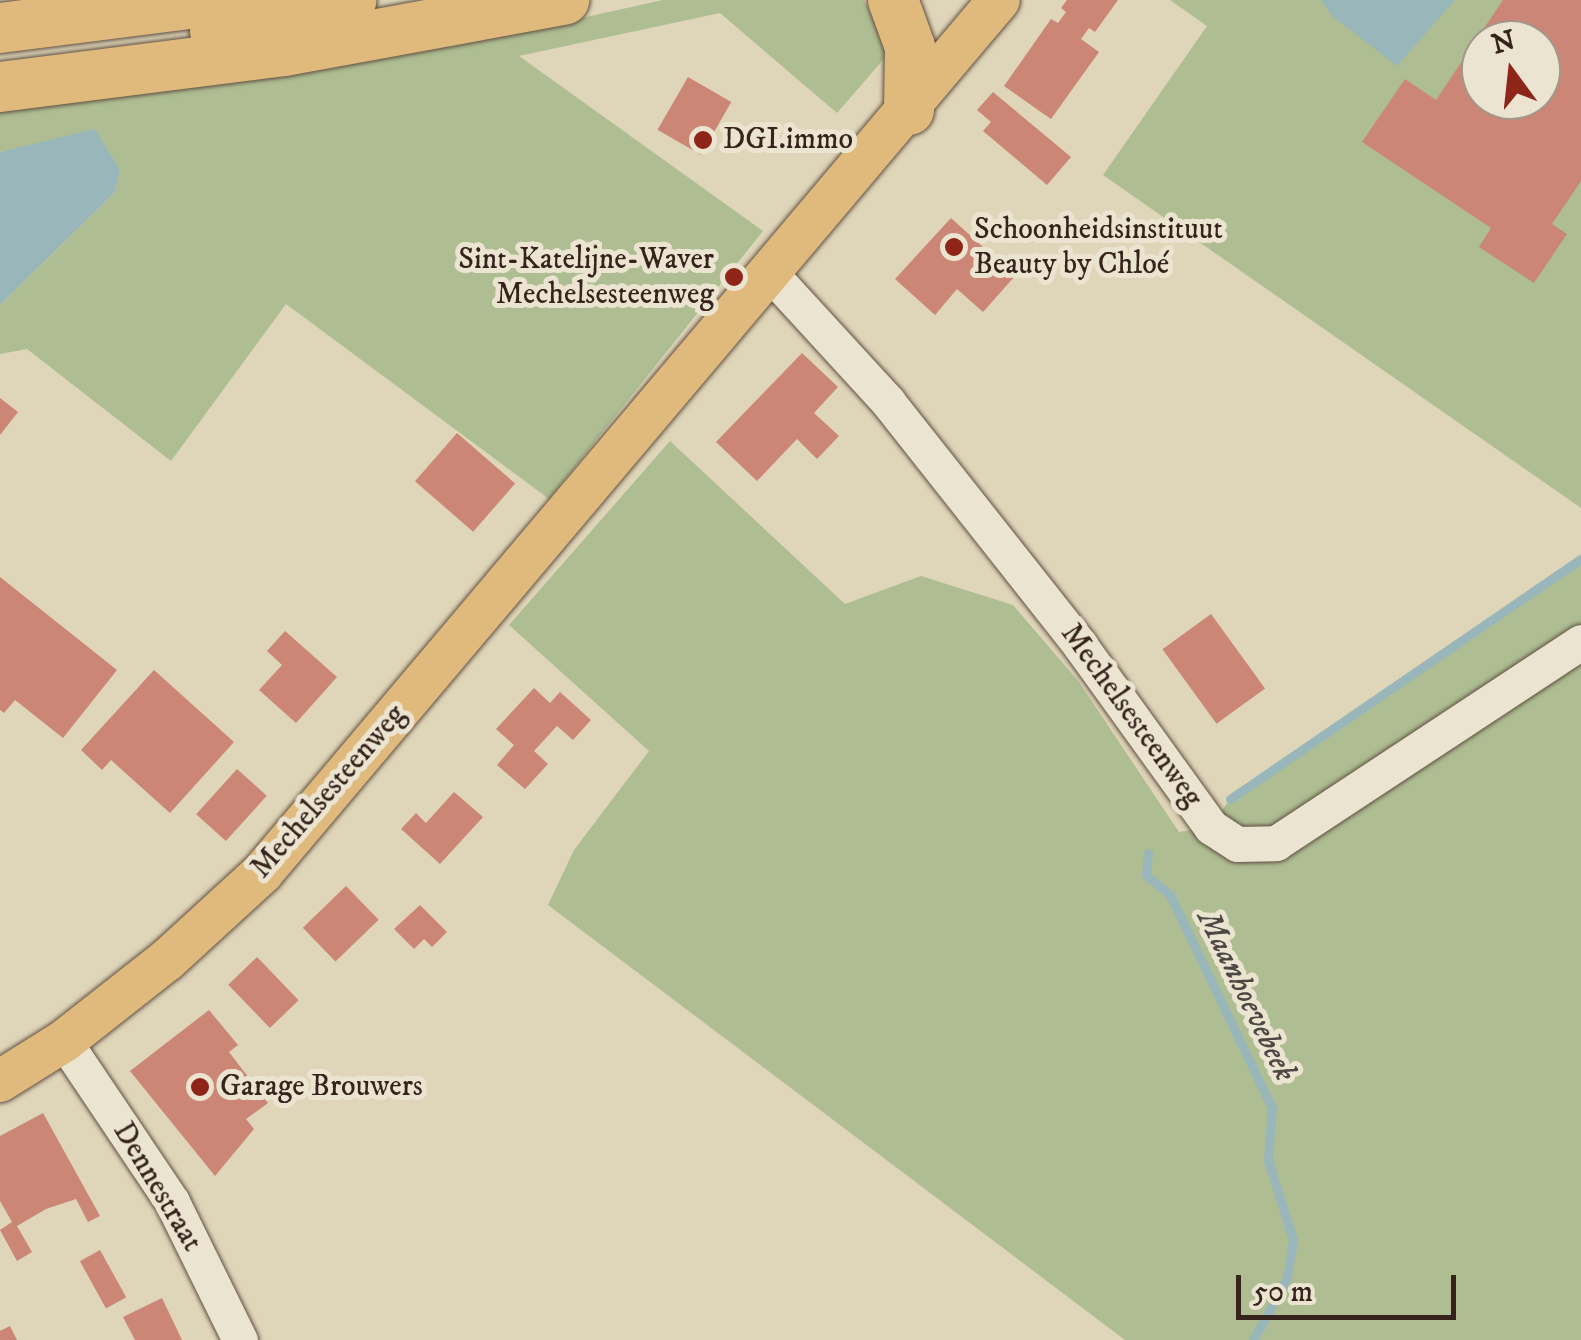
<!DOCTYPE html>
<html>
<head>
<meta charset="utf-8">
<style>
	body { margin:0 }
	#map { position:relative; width:1581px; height:1340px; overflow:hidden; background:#dfd5b8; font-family:"IM FELL DW Pica",serif }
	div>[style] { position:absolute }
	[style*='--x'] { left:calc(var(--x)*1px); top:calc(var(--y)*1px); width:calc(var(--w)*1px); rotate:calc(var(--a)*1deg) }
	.green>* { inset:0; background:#aebe92 }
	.water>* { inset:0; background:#99b6ba }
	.stream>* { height:9px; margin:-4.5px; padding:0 4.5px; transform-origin:4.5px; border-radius:4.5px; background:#99b6ba }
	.building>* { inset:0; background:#cb8676; transform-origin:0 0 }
	.roads { filter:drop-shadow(0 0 2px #605043) drop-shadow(0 0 2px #605043) }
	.minor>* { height:35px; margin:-17.5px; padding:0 17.5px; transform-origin:17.5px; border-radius:17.5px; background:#eae4d1 }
	.major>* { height:42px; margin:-21px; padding:0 21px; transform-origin:21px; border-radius:21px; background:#e0ba7c }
	.highway>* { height:50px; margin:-25px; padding:0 25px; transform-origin:25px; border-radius:25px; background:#e0ba7c }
	.dots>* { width:28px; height:28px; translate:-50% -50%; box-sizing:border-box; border:5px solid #eae4d1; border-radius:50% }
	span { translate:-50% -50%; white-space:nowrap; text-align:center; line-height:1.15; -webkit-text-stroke:10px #eae4d1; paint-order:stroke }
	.poi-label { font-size:30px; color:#35231c }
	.left { translate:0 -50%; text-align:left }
	.right { translate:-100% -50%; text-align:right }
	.street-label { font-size:30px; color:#35231c }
	.water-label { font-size:32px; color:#4e4844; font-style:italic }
	.north { position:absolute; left:1461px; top:20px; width:100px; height:100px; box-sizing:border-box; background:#eae4d1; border:2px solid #a29789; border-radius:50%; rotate:345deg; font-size:28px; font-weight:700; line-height:40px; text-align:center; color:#35231c }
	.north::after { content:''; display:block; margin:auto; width:35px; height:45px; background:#8f2418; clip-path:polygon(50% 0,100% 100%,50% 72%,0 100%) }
	.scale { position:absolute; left:1236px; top:1275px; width:220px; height:45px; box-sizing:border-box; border:5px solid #35231c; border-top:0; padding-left:12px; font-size:30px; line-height:35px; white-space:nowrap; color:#35231c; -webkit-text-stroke:8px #eae4d1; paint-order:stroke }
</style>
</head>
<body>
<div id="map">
	<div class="green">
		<div style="clip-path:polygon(663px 0,864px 0,889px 53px,837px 113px,720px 13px,519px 56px,763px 231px,549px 499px,286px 304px,171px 461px,27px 349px,0 354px,0 305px,115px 192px,120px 170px,41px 143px,0 152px,0 109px,509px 34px)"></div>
		<div style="clip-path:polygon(evenodd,1170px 0,1581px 0,1581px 508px,1103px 175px,1207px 26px,1170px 0,1481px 40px,1541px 40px,1541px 100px,1481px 100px,1481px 40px)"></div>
		<div style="clip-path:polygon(670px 441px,845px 604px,921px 576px,1013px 605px,1079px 682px,1179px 832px,1211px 827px,1230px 799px,1581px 559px,1581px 1340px,1125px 1340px,548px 905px,574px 850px,649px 751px,509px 625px)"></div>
	</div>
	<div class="water">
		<div style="clip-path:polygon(1321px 0,1455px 0,1397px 66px,1332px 16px)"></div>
		<div style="clip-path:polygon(95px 129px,120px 170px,115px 192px,0 305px,0 152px)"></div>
	</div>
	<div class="stream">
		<div style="--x:1230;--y:799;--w:425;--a:-34.4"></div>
		<div style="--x:1148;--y:853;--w:22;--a:95"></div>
		<div style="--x:1146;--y:875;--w:31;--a:40"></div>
		<div style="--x:1170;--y:895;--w:236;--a:64.4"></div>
		<div style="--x:1272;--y:1108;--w:52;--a:94.4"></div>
		<div style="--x:1268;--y:1160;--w:84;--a:72.6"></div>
		<div style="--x:1293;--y:1240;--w:38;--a:99"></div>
		<div style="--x:1287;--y:1278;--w:71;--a:118.7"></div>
	</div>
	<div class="building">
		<div style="clip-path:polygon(1067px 0,1118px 0,1095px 32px,1089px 28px,1081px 39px,1099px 52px,1051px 119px,1004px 86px,1051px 19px,1058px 23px,1066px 12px,1061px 8px)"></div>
		<div style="clip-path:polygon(evenodd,1503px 0,1581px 0,1581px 181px,1552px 224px,1567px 234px,1534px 283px,1479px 247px,1491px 228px,1362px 142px,1405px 79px,1436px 100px,1503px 0,1481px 40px,1541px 40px,1541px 100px,1481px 100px,1481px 40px)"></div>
		<div style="left:688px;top:77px;width:50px;height:61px;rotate:30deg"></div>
		<div style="clip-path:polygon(993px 92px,1071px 157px,1047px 185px,983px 131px,991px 122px,977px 110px)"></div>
		<div style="clip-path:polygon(951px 218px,1015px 276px,983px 312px,957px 289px,935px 315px,895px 279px)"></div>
		<div style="clip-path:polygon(802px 353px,838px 387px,814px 413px,839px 436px,817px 459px,797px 439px,757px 481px,716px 442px)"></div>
		<div style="clip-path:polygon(0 398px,18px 412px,0 435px)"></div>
		<div style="left:457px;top:433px;width:77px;height:64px;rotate:41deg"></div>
		<div style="clip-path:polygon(0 577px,117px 670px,63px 738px,15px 700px,4px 713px,0 710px)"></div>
		<div style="left:1211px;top:614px;width:92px;height:60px;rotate:54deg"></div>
		<div style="clip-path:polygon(285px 631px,337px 677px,296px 723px,259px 690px,282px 665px,267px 651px)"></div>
		<div style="clip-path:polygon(154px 670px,234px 742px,170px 813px,111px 760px,102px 770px,81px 750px)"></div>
		<div style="clip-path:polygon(534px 688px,550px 703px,560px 692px,591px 720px,573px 740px,557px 726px,534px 751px,548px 764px,525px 789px,497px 765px,514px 745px,496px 729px)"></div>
		<div style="left:237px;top:769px;width:40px;height:61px;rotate:42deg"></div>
		<div style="clip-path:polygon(454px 792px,483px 817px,440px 864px,401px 829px,416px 813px,426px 823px)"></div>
		<div style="left:346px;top:886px;width:47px;height:60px;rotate:46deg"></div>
		<div style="clip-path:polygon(420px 905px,447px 932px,432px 947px,424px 939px,414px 949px,394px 929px)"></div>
		<div style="left:257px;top:957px;width:60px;height:40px;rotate:46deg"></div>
		<div style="clip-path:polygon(209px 1010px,238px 1045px,229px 1052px,268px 1103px,246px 1119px,254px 1129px,215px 1176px,130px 1071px)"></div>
		<div style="clip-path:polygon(43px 1113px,100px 1216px,88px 1222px,76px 1199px,46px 1209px,17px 1226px,32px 1252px,17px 1261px,0 1230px,12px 1222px,0 1201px,0 1136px)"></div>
		<div style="left:100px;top:1250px;width:54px;height:23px;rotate:61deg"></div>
		<div style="clip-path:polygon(162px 1298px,182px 1340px,135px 1340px,123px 1317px)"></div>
		<div style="clip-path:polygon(10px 1326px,17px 1340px,0 1340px,0 1331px)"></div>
	</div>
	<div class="roads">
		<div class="minor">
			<div style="--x:770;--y:273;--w:175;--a:47.5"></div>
			<div style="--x:888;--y:402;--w:308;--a:51.7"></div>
			<div style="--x:1079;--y:644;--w:226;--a:54.2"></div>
			<div style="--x:1211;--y:827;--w:31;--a:33"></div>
			<div style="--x:1237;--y:844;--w:39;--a:-1"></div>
			<div style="--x:1276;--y:843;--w:365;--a:-33.4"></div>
			<div style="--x:64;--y:1041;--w:194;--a:56.1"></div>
			<div style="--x:172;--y:1202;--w:154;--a:63.8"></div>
		</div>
		<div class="major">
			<div style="--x:0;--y:1081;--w:75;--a:-32"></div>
			<div style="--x:64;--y:1041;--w:131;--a:-38.2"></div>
			<div style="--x:167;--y:960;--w:129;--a:-42.5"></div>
			<div style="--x:262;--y:873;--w:1142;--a:-49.83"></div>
		</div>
		<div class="highway">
			<div style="--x:893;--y:0;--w:50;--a:70.1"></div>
			<div style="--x:910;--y:47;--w:63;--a:90.9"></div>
			<div style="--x:0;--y:28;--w:225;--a:-7.2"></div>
			<div style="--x:215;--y:31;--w:140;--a:-12.8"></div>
			<div style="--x:0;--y:87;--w:287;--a:-7.2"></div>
			<div style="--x:285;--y:51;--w:284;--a:-10.4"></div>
		</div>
	</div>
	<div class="dots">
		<div style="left:703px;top:140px;background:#8f2418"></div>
		<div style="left:954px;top:247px;background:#8f2418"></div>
		<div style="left:734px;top:277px;background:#8f2418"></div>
		<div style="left:200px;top:1087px;background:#8f2418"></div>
	</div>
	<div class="poi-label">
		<span class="left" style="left:723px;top:140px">DGI.immo</span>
		<span class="left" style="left:974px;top:247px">Schoonheidsinstituut<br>Beauty by Chloé</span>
		<span class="right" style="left:714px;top:277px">Sint-Katelijne-Waver<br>Mechelsesteenweg</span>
		<span class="left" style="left:220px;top:1087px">Garage Brouwers</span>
	</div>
	<div class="street-label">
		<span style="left:1131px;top:716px;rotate:54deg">Mechelsesteenweg</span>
		<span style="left:329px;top:792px;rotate:-49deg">Mechelsesteenweg</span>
		<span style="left:157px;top:1187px;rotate:59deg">Dennestraat</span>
	</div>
	<div class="water-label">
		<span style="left:1246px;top:996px;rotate:64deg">Maanhoevebeek</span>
	</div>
	<div class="north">N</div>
	<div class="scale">50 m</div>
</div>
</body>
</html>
